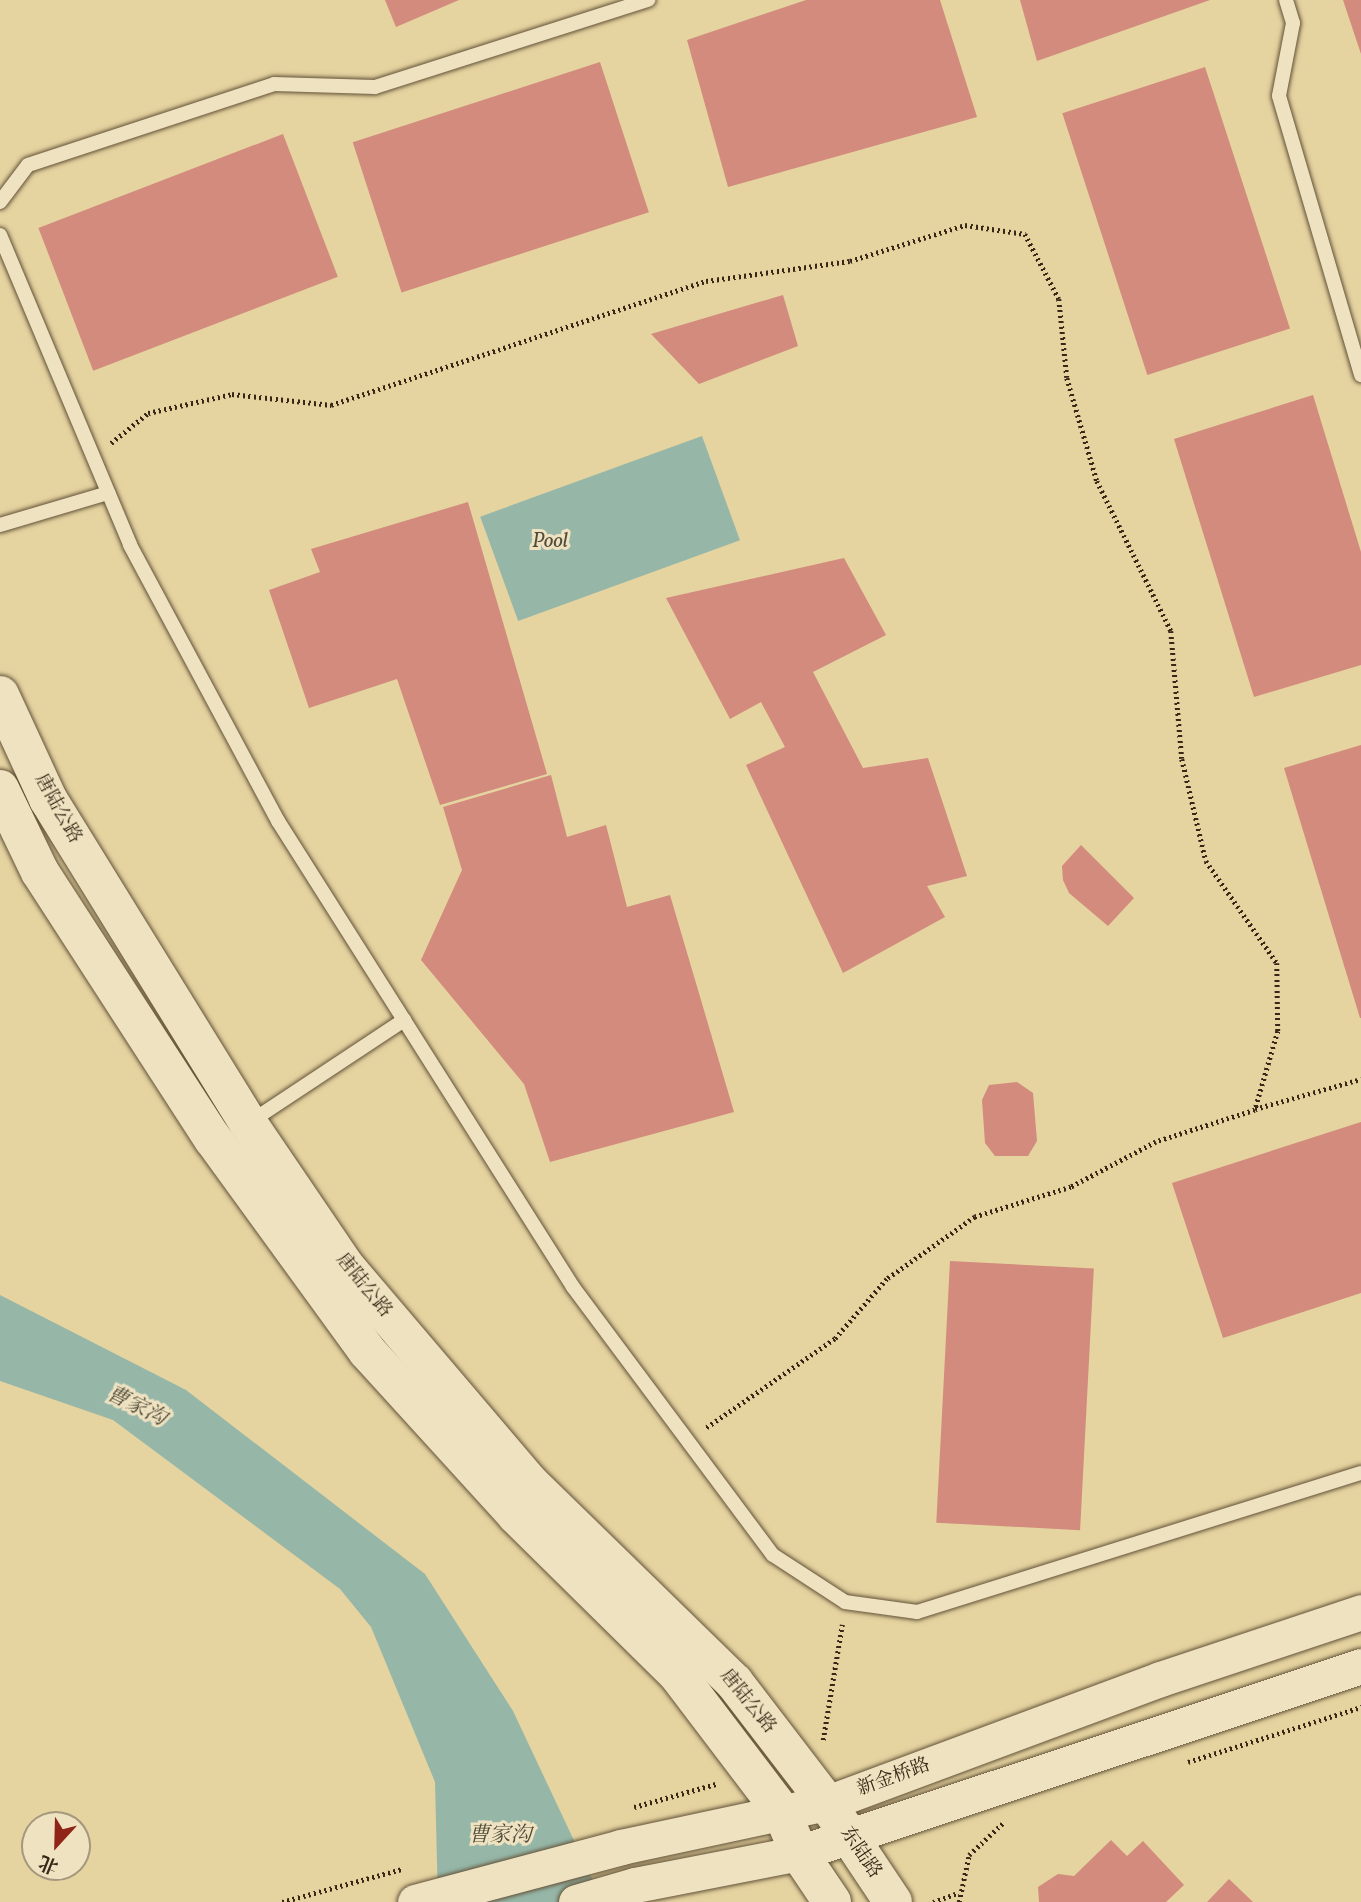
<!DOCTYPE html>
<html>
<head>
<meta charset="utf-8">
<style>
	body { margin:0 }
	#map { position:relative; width:1361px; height:1902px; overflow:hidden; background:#e5d3a0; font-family:Vollkorn,"Noto Serif SC",serif }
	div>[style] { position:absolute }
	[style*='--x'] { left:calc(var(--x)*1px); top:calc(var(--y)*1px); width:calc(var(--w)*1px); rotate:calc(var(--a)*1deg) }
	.water>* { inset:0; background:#96b7a8; transform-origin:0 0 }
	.building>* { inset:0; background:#d28b7c; transform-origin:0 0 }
	.path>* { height:4.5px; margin-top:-2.25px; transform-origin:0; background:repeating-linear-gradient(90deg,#382716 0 2px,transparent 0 5.5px) }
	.roads { filter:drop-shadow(0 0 2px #635238) drop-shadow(0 0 2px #635238) }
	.service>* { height:14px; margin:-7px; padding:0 7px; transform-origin:7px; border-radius:7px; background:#eee2c1 }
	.tertiary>* { height:35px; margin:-17.5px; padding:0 17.5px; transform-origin:17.5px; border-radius:17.5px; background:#eee2c1 }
	.secondary>* { height:38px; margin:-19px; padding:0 19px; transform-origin:19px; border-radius:19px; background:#eee2c1 }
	span { translate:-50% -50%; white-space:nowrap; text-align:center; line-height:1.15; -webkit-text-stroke:6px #eee2c1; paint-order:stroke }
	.street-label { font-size:19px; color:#382716 }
	.water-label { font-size:21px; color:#504b3a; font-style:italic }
	.north { position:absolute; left:21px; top:1811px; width:70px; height:70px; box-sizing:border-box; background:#eee2c1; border:2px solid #a5977d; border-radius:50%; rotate:202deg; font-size:19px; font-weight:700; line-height:28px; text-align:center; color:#382716 }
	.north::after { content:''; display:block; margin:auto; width:24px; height:32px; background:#8f2418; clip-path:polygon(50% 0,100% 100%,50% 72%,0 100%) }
</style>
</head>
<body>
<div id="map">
	<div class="water">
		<div style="left:702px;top:436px;width:111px;height:236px;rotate:70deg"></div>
		<div style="clip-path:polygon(0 1295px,186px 1390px,425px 1574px,513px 1711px,603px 1902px,438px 1902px,435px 1782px,371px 1627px,340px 1589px,113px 1420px,0 1381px)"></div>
	</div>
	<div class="building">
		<div style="clip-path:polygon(385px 0,459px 0,396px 27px)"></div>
		<div style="clip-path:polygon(806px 0,940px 0,977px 117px,728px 187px,687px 40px)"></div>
		<div style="clip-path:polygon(1020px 0,1210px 0,1037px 61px)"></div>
		<div style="clip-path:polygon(1343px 0,1361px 0,1361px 54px)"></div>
		<div style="left:600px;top:62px;width:158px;height:260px;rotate:72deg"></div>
		<div style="left:1205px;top:67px;width:275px;height:150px;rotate:72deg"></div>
		<div style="left:283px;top:134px;width:153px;height:262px;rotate:69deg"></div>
		<div style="clip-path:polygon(783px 295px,798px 346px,699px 384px,651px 334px)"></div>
		<div style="clip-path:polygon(1313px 395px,1361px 552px,1361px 665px,1254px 697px,1174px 439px)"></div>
		<div style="clip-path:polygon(468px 502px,547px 774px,440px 805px,397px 679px,309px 708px,269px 590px,320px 572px,311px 549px)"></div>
		<div style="clip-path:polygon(844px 558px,886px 635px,813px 672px,863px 768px,928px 758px,967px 876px,927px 886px,945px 917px,843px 973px,746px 765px,785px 747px,761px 702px,730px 719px,666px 598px)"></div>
		<div style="clip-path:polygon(1361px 745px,1361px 1018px,1360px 1018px,1284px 768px)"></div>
		<div style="clip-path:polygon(551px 775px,567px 837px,606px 825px,627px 907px,670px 895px,734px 1112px,550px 1162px,524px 1084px,421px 960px,462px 870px,443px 807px)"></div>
		<div style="clip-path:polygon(1081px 845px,1134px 898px,1108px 926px,1069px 893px,1063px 880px,1062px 866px)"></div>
		<div style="clip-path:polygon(1017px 1082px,1033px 1093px,1037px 1141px,1028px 1156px,995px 1156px,985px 1143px,982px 1100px,989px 1085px)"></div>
		<div style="clip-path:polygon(1361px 1122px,1361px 1293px,1223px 1338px,1172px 1183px)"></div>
		<div style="left:950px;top:1261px;width:144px;height:262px;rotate:3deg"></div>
		<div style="clip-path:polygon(1111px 1840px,1127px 1856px,1143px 1841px,1184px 1885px,1166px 1902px,1039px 1902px,1038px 1887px,1058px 1874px,1074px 1876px)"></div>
		<div style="clip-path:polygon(1229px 1879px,1253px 1902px,1207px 1902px)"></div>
	</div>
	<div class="path">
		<div style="--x:111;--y:443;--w:48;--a:-39"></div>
		<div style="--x:148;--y:413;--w:86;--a:-12.7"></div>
		<div style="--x:232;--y:394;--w:100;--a:6.3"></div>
		<div style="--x:331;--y:405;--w:395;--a:-18.3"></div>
		<div style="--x:706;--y:281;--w:145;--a:-7.9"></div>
		<div style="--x:850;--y:261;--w:121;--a:-17.4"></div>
		<div style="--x:965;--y:225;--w:61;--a:8.5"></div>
		<div style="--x:1025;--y:234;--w:73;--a:62.4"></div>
		<div style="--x:1059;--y:299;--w:79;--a:84.2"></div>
		<div style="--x:1067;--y:378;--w:107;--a:73.8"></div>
		<div style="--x:1097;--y:481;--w:167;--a:63.7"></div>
		<div style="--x:1171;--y:631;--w:128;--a:85.1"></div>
		<div style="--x:1182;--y:759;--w:105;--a:76.8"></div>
		<div style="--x:1206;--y:861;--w:124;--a:55.2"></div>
		<div style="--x:1277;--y:963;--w:68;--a:89.2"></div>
		<div style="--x:1278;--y:1031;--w:82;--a:106.2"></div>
		<div style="--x:1255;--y:1110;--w:104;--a:162.1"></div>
		<div style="--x:1156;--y:1142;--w:96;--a:152.1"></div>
		<div style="--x:1071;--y:1187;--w:101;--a:162.6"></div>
		<div style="--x:975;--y:1217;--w:108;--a:144.8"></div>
		<div style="--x:887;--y:1279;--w:79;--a:130.9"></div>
		<div style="--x:835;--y:1339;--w:158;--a:145.3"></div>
		<div style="--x:1255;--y:1109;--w:110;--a:-15.8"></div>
		<div style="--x:823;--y:1740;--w:117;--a:-80.6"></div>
		<div style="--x:1188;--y:1762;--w:182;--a:-17.6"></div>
		<div style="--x:634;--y:1807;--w:85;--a:-15.7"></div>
		<div style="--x:282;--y:1902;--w:124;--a:-15.4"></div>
		<div style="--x:933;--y:1902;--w:27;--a:-20"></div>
		<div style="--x:959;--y:1902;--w:48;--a:-78"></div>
		<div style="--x:969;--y:1855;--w:48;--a:-43.3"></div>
	</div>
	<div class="roads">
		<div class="service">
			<div style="--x:1286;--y:0;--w:24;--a:73"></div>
			<div style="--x:1293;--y:23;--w:74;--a:100.9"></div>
			<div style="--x:1279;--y:96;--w:291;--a:73.6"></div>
			<div style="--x:0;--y:202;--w:46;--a:-52.9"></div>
			<div style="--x:28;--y:165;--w:259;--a:-18.2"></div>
			<div style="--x:274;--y:84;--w:101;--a:1.7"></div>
			<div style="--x:375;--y:87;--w:287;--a:-17.7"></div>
			<div style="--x:0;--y:235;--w:336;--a:67.2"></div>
			<div style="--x:130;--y:545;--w:313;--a:61.8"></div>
			<div style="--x:278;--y:821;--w:552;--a:57.66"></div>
			<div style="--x:573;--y:1287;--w:334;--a:53.3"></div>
			<div style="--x:773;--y:1555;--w:86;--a:33.1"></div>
			<div style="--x:845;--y:1602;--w:73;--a:7.9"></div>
			<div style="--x:917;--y:1612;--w:465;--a:-17.4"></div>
			<div style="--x:0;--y:525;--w:113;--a:-16.5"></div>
			<div style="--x:250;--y:1122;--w:185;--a:-33.5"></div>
		</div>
		<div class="tertiary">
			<div style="--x:415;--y:1902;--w:213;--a:-14.9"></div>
			<div style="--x:621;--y:1847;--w:211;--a:-12.1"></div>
			<div style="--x:827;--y:1803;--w:355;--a:-20.4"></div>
			<div style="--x:1160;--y:1679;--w:212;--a:-18.4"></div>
			<div style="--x:576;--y:1902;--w:61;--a:-16.1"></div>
			<div style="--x:635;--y:1885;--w:167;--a:-11"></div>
			<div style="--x:799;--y:1853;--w:592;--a:-18.4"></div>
		</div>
		<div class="secondary">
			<div style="--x:0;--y:695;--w:115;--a:65.2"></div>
			<div style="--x:48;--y:799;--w:381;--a:58.3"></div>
			<div style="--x:248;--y:1123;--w:174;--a:55.8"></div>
			<div style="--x:346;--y:1267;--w:285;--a:49.6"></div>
			<div style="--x:531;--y:1484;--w:284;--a:44.3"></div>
			<div style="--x:734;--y:1682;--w:153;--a:52.5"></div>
			<div style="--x:827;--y:1803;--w:119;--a:56.3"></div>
			<div style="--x:0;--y:789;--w:92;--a:64.3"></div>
			<div style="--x:40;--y:872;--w:318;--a:57.1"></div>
			<div style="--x:213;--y:1139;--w:262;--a:54"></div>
			<div style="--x:367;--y:1351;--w:222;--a:47.7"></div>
			<div style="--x:516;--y:1515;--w:228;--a:44.6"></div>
			<div style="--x:678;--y:1675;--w:172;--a:52.8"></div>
			<div style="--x:782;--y:1812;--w:44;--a:67.5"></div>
			<div style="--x:799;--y:1853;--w:59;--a:56"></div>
		</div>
	</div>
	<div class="street-label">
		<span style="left:57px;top:809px;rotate:61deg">唐陆公路</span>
		<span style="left:363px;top:1286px;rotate:51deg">唐陆公路</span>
		<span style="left:747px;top:1702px;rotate:51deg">唐陆公路</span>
		<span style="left:894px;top:1778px;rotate:-20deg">新金桥路</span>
		<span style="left:860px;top:1853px;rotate:56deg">东陆路</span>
	</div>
	<div class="water-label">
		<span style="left:550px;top:542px">Pool</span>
		<span style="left:136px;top:1407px;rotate:26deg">曹家沟</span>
		<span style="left:500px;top:1836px">曹家沟</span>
	</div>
	<div class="north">北</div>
</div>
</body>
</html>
